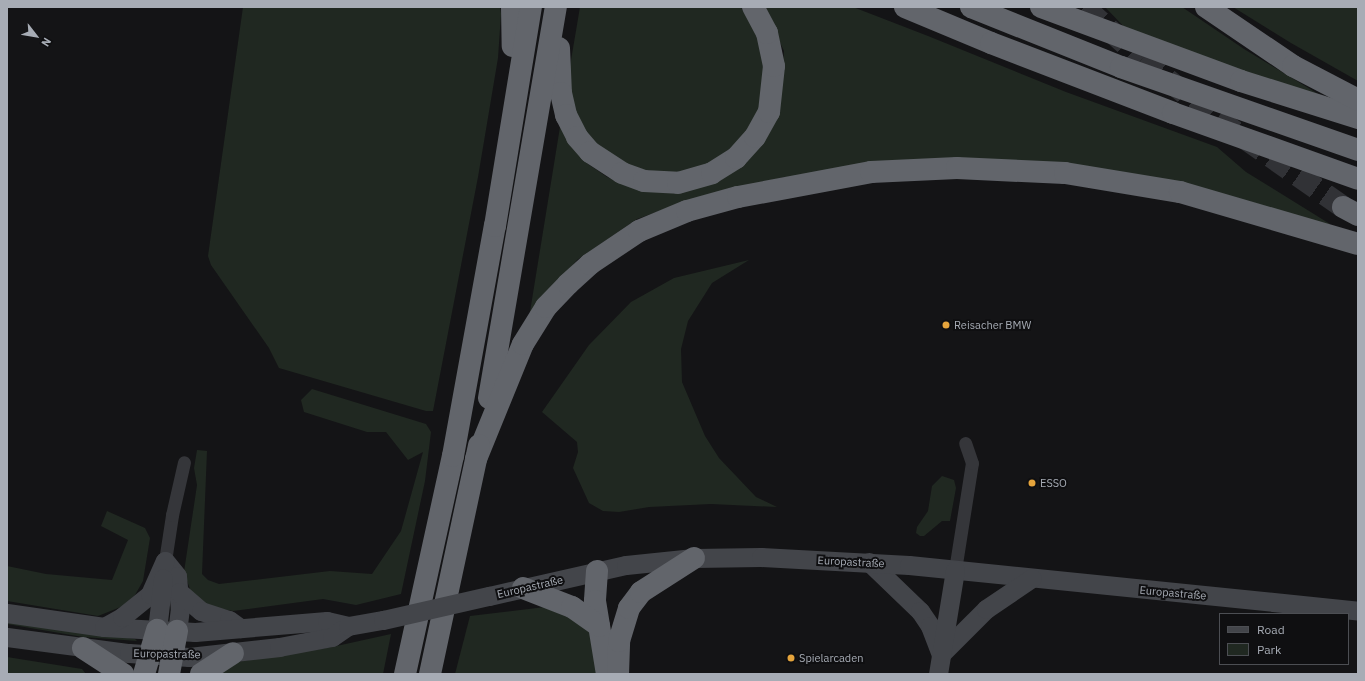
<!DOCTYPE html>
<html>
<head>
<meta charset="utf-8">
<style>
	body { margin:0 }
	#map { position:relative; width:1365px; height:681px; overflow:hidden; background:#141416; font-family:"IBM Plex Sans",sans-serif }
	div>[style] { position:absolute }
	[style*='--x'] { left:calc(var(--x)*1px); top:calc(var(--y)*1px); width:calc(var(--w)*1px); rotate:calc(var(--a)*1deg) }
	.green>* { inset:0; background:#202821 }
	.highway-tunnel>* { height:22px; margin-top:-11px; transform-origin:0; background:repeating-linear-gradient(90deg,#313236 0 22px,transparent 0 33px) }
	.street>* { height:13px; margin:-6.5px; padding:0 6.5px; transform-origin:6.5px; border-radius:6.5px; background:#35363a }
	.secondary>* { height:19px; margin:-9.5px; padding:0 9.5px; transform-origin:9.5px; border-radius:9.5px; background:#43454a }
	.highway>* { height:22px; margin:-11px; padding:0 11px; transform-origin:11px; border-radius:11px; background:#62656b }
	.secondary-bridge>* { height:19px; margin:-9.5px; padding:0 9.5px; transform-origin:9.5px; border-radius:9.5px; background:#43454a }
	.dots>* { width:11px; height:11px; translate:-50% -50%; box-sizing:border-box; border:2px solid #0f0f11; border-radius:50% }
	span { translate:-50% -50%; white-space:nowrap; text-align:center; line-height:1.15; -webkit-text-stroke:4px #0f0f11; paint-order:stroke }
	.poi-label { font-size:11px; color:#a7acb5 }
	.left { translate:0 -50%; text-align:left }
	.street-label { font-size:11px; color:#a7acb5 }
	.frame { position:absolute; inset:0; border:8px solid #a7acb5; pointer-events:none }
	.legend { position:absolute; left:1219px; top:613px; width:130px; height:52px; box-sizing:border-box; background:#0f0f11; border:1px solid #4c4e53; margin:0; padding:5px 7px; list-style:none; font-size:12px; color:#a7acb5 }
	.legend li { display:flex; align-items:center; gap:8px; height:20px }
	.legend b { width:20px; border:1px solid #4c4e53 }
	.north { position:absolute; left:16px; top:16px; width:40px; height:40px; -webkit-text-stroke:3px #0f0f11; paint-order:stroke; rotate:121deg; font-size:11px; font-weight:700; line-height:16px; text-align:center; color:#a7acb5 }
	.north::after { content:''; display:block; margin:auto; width:14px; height:18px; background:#a7acb5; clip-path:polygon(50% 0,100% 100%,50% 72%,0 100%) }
</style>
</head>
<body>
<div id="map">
	<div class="green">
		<div style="clip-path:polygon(243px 7px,500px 7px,501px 14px,498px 58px,478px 177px,433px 411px,426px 411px,279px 368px,269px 348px,211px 265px,208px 256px)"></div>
		<div style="clip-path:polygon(580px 7px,741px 7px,758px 37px,765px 69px,759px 108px,750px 127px,737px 143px,720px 157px,699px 168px,673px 174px,631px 168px,590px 140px,570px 105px,569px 72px)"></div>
		<div style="clip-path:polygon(764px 7px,853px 7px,928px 36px,1066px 92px,1217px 147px,1246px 172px,1330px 224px,1328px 228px,1184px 186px,828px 172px,780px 178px,682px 203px,637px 219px,577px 260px,529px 318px,560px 127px,588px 164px,607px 177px,630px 187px,721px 180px,782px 79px,784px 51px)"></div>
		<div style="clip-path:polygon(1105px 7px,1182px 7px,1244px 49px,1330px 101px,1127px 30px)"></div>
		<div style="clip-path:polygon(1233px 7px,1358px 7px,1358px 81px,1291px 43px)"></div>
		<div style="clip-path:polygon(749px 260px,712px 283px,688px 321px,681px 349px,682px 382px,705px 436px,719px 458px,756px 497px,777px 507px,711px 504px,649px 507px,619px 512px,603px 511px,589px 503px,573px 468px,578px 452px,577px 442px,542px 412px,589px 345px,631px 302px,674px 278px)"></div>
		<div style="clip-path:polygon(312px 389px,426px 424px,431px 432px,425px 481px,401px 594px,356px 605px,323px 599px,233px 611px,210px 607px,191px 592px,184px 572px,197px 485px,194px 468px,197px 450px,207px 451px,202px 574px,208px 580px,219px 584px,330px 571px,372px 574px,401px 531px,423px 452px,408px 460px,386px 432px,367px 432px,304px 412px,301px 400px)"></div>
		<div style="clip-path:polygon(942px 476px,954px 480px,956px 488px,950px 521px,942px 521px,924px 536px,920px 536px,916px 533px,917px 527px,928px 511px,932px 486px)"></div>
		<div style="clip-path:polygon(107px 511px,145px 528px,150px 538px,143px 581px,135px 595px,123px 606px,98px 616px,7px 601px,7px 566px,46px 574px,112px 580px,128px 540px,101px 526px)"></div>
		<div style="clip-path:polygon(545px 607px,574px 616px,593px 636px,601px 674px,455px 674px,470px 616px)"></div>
		<div style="clip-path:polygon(7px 620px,135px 639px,137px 641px,83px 637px,7px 624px)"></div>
		<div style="clip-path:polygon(391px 634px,383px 674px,212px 674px,236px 662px,332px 647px)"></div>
		<div style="clip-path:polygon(7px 657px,82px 669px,86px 674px,7px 674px)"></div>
	</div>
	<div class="highway-tunnel">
		<div style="--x:1084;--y:7;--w:78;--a:41.9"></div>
		<div style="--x:1142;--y:59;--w:96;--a:38.7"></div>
		<div style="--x:1217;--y:119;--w:154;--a:34.9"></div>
	</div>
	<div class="street">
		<div style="--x:165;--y:561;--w:47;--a:-81.3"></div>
		<div style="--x:172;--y:515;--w:54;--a:-77.2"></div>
		<div style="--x:955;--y:570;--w:108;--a:-81"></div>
		<div style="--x:972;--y:463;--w:21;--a:-109"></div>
	</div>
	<div class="secondary">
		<div style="--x:165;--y:561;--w:19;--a:51"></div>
		<div style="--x:177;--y:576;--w:32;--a:85"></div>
		<div style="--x:180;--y:608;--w:23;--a:97"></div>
		<div style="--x:869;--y:562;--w:71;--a:43.9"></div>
		<div style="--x:920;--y:611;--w:18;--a:56"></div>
		<div style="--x:930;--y:626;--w:30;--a:69"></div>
		<div style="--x:179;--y:592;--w:29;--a:41"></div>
		<div style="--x:201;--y:611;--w:29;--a:18"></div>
		<div style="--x:229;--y:620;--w:14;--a:36"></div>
		<div style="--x:489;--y:596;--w:140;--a:-12.8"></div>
		<div style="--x:626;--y:565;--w:68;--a:-5.9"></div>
		<div style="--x:694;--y:558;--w:67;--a:-0.9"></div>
		<div style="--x:761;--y:557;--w:148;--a:3.1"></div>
		<div style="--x:909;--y:565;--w:451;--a:5.8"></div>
		<div style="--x:7;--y:613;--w:98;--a:8.2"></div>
		<div style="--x:104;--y:627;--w:91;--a:3.1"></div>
		<div style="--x:195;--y:632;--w:132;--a:-4.8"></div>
		<div style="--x:327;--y:621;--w:22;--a:13"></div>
		<div style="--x:104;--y:627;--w:21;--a:-29"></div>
		<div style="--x:122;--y:617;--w:36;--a:-39"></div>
		<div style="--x:150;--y:594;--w:36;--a:-66"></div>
		<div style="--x:157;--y:630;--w:52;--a:-83.4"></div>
		<div style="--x:7;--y:637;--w:123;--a:7.5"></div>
		<div style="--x:129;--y:653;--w:60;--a:3.8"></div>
		<div style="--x:189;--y:657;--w:91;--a:-6.3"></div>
		<div style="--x:279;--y:647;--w:54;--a:-10.7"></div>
		<div style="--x:332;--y:637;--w:19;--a:-35"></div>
		<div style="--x:348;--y:626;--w:36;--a:-10"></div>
		<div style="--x:941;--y:654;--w:64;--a:-45"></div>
		<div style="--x:986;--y:609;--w:55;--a:-34"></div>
		<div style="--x:938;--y:674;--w:105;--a:-80.7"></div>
	</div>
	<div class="highway">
		<div style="--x:512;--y:7;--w:39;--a:89"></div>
		<div style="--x:905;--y:7;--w:93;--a:22.7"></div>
		<div style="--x:991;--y:43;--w:195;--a:21"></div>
		<div style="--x:1173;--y:113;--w:196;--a:19.6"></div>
		<div style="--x:971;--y:7;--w:162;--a:21.8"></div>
		<div style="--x:1121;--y:67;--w:251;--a:19.3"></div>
		<div style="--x:1041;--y:7;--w:213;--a:20.3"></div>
		<div style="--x:1241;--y:81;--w:123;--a:17.5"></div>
		<div style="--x:1206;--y:7;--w:105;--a:34.1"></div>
		<div style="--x:1293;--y:66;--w:73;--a:27.6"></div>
		<div style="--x:559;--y:48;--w:45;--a:87.5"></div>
		<div style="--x:561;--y:93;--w:23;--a:77"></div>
		<div style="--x:566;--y:115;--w:25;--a:63"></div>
		<div style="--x:577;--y:137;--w:20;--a:49"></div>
		<div style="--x:590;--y:152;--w:38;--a:33"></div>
		<div style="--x:622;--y:173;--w:23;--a:20"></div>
		<div style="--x:644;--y:181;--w:34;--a:3"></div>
		<div style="--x:678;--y:183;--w:35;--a:-16"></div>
		<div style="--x:712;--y:173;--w:28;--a:-32"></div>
		<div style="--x:736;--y:158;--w:28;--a:-48"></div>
		<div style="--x:755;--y:137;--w:29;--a:-61"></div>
		<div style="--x:769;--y:112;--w:46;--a:-83.8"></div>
		<div style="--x:774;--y:66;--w:34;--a:-102"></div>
		<div style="--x:767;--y:33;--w:30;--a:-118"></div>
		<div style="--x:1343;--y:207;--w:17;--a:28"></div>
		<div style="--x:489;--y:398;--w:397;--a:-80.3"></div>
		<div style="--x:476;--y:459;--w:124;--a:-67.8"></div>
		<div style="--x:523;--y:344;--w:44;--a:-58.1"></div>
		<div style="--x:546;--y:307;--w:32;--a:-46"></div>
		<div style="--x:568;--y:284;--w:30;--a:-42"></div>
		<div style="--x:590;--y:264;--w:59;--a:-34"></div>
		<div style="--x:639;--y:231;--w:52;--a:-22.6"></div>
		<div style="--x:687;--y:211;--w:53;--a:-15.4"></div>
		<div style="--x:738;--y:197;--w:135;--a:-10.6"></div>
		<div style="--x:871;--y:172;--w:86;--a:-2.7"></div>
		<div style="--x:957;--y:168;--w:108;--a:2.7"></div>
		<div style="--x:1065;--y:173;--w:117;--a:9.4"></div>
		<div style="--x:1180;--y:192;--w:185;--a:16.3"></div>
		<div style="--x:597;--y:571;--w:30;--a:94"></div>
		<div style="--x:595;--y:601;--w:74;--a:80.7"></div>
		<div style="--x:523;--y:588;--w:53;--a:21.2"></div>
		<div style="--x:572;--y:607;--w:33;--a:35"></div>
		<div style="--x:83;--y:648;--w:48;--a:33"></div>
		<div style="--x:144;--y:674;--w:46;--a:-73.5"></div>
		<div style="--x:169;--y:674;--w:44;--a:-79.5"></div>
		<div style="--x:201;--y:674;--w:38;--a:-33"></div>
		<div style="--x:405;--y:674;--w:223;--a:-77.6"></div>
		<div style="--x:453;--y:456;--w:234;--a:-79.7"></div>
		<div style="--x:495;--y:226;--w:222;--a:-80.7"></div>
		<div style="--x:430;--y:674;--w:234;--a:-77.9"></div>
		<div style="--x:618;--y:674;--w:33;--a:-88"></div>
		<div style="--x:619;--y:641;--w:34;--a:-73"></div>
		<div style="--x:629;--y:608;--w:20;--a:-53"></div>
		<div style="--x:641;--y:592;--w:63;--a:-32.7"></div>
	</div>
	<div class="secondary-bridge">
		<div style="--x:383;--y:620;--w:109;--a:-12.8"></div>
	</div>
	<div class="dots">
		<div style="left:946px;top:325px;background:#e5a43c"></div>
		<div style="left:1032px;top:483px;background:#e5a43c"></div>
		<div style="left:791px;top:658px;background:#e5a43c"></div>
	</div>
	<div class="poi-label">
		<span class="left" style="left:954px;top:325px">Reisacher BMW</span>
		<span class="left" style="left:1040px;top:483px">ESSO</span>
		<span class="left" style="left:799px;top:658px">Spielarcaden</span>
	</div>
	<div class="street-label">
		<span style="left:851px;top:562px;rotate:3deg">Europastraße</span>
		<span style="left:530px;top:587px;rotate:-13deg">Europastraße</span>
		<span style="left:1173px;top:593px;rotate:5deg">Europastraße</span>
		<span style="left:167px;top:654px;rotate:1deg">Europastraße</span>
	</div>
	<div class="frame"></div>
	<ul class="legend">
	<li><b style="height:5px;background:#43454a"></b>Road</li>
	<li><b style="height:11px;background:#202821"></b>Park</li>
	</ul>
	<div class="north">N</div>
</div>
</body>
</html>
